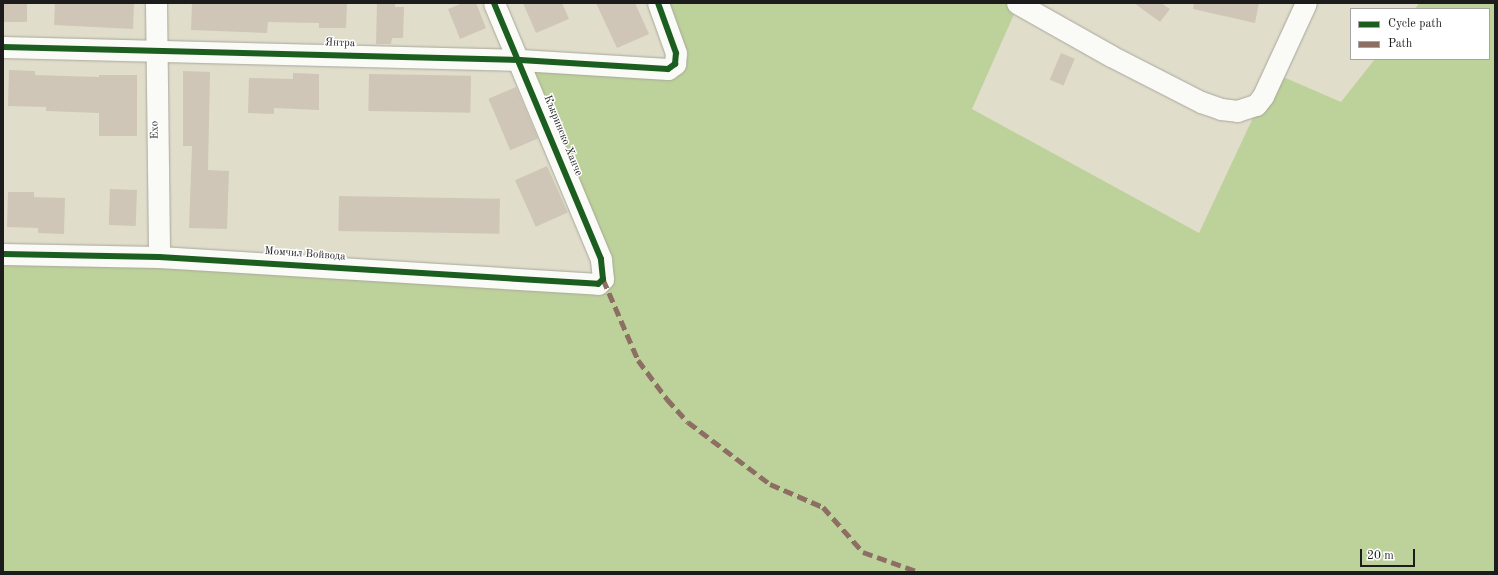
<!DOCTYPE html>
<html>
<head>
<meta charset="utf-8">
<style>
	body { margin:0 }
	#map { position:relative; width:1498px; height:575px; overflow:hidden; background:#e0ddcb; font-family:"Old Standard TT",serif }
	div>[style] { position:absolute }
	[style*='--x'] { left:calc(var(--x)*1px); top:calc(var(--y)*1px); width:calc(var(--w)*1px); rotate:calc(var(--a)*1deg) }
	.green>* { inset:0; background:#bdd19a }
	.building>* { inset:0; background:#cfc6b8; transform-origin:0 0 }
	.roads { filter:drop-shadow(0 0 1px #a9a79c) drop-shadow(0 0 1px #a9a79c) }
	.minor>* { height:21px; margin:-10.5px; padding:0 10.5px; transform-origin:10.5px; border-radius:10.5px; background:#fafaf7 }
	.quiet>* { height:5px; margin-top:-2.5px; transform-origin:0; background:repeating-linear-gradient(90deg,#8d6e63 0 10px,transparent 0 15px) }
	.cycleway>* { height:6px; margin:-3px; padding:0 3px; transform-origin:3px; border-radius:3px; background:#1b5e20 }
	span { translate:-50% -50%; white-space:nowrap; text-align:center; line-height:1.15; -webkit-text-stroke:3px #fff; paint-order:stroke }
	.street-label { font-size:11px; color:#1c1c1c }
	.frame { position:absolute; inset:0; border:4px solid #1c1c1c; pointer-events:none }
	.legend { position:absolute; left:1350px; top:8px; width:140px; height:52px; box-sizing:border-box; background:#fff; border:1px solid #a4a4a4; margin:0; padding:5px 7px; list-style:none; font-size:12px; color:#1c1c1c }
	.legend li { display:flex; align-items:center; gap:8px; height:20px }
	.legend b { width:20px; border:1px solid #a4a4a4 }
	.scale { position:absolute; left:1360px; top:549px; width:55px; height:18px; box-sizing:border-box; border:2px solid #1c1c1c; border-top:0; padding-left:5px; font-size:12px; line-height:14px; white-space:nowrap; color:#1c1c1c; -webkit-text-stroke:3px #fff; paint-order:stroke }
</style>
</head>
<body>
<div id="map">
	<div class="green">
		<div style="clip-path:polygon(658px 3px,1019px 3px,972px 109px,1199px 233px,1274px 73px,1341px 102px,1375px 59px,1489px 59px,1489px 9px,1415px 9px,1419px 3px,1495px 3px,1495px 572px,3px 572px,3px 254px,603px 279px,520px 60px,668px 69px)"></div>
	</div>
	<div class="building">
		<div style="left:3px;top:3px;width:24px;height:19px"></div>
		<div style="clip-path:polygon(55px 3px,134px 3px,133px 29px,54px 25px)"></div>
		<div style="clip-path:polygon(192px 3px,347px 3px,346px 28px,319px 28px,319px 23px,268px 22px,267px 33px,191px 30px)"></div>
		<div style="clip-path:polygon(377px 3px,395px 3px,395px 7px,404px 7px,403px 38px,392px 38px,391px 44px,376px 44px)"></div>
		<div style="clip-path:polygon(463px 3px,476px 3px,486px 28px,460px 39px,448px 9px)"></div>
		<div style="clip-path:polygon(523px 3px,562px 3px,569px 19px,536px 33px)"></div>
		<div style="clip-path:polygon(596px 3px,635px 3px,649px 34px,617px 48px)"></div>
		<div style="clip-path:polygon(1134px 3px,1161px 3px,1170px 9px,1160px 22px)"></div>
		<div style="clip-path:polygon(1194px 3px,1259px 3px,1255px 23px,1193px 9px)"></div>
		<div style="left:1061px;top:53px;width:15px;height:29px;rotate:23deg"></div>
		<div style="clip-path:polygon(9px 70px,35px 71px,35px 75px,99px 77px,99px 75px,137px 75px,137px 136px,99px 136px,99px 113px,46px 111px,46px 107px,8px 106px)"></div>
		<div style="clip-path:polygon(183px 71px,210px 72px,208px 170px,229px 171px,227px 229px,189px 228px,192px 146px,183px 146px)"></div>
		<div style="clip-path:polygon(293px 73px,319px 74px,319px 110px,274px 108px,274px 114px,248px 113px,249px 78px,293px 79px)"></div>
		<div style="left:369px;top:74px;width:102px;height:37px;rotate:1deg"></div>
		<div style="left:516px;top:87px;width:56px;height:30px;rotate:67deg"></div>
		<div style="left:547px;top:166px;width:51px;height:35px;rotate:66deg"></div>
		<div style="left:110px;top:189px;width:27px;height:36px;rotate:2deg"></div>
		<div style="clip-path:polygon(8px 192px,34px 192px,34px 197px,65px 198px,64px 234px,38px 233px,38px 228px,7px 227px)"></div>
		<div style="left:339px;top:196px;width:161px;height:35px;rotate:1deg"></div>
	</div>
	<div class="roads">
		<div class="minor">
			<div style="--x:156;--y:3;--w:254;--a:89.3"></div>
			<div style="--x:1017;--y:3;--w:108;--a:29.4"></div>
			<div style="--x:1111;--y:56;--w:101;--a:27.1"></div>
			<div style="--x:1201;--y:102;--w:21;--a:19"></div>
			<div style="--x:1221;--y:109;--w:16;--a:7"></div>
			<div style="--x:1237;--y:111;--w:20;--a:-18"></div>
			<div style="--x:1256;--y:105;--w:11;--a:-52"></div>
			<div style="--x:1263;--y:96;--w:102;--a:-65.2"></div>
			<div style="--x:3;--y:47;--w:517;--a:1.44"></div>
			<div style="--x:520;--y:60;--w:148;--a:3.5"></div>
			<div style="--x:668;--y:69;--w:9;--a:-36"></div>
			<div style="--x:675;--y:64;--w:11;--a:-85"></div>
			<div style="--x:676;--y:53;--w:53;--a:-109.8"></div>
			<div style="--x:3;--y:254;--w:156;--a:1.1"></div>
			<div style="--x:159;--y:257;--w:440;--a:3.5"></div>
			<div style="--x:598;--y:284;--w:7;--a:-45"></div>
			<div style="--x:603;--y:279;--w:20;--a:-96"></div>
			<div style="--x:601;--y:259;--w:277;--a:-112.7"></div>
		</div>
	</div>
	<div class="quiet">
		<div style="--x:603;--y:279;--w:88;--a:66.6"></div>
		<div style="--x:638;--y:360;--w:49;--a:53.4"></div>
		<div style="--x:667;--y:399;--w:31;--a:48"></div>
		<div style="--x:688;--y:422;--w:103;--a:37.1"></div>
		<div style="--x:770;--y:484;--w:58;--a:23.5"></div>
		<div style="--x:823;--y:507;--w:60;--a:48.4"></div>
		<div style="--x:863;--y:552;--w:59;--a:19.7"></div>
	</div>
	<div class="cycleway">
		<div style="--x:3;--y:47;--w:517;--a:1.44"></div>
		<div style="--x:520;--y:60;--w:148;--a:3.5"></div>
		<div style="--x:668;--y:69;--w:9;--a:-36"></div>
		<div style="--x:675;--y:64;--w:11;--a:-85"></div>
		<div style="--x:676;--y:53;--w:53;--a:-109.8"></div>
		<div style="--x:3;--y:254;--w:156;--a:1.1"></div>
		<div style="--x:159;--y:257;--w:440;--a:3.5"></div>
		<div style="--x:598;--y:284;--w:7;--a:-45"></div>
		<div style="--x:603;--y:279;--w:20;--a:-96"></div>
		<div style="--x:601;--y:259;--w:277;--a:-112.7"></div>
	</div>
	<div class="street-label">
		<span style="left:340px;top:44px;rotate:2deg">Янтра</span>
		<span style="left:156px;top:130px;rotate:-91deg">Ехо</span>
		<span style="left:562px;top:136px;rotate:68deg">Къкринско Ханче</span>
		<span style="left:305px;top:255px;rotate:4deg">Момчил Войвода</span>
	</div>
	<div class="frame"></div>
	<ul class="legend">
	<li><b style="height:5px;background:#1b5e20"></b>Cycle path</li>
	<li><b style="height:5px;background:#8d6e63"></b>Path</li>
	</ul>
	<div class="scale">20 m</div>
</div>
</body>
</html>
